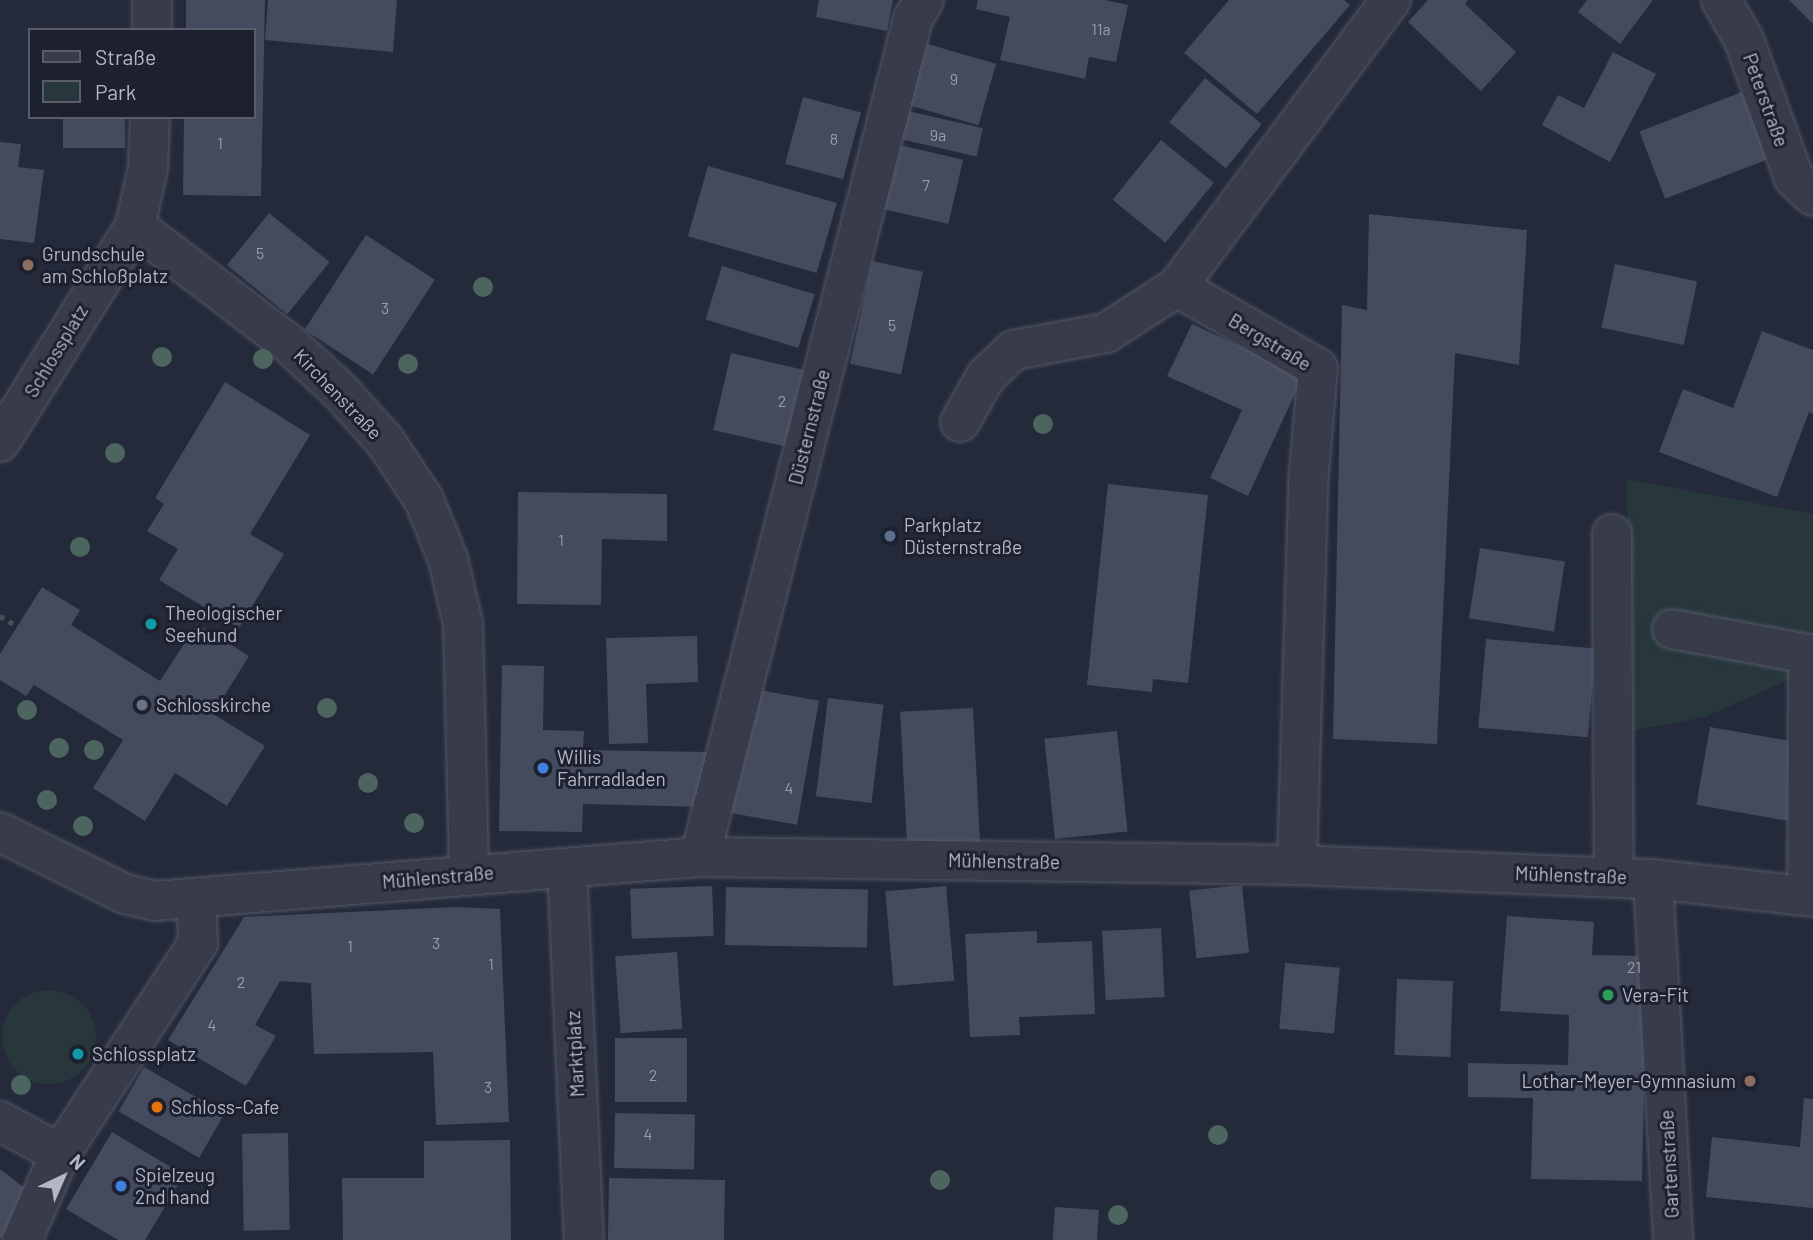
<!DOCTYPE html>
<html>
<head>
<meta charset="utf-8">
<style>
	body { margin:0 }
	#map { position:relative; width:1813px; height:1240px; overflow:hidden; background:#242a3a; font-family:Barlow,sans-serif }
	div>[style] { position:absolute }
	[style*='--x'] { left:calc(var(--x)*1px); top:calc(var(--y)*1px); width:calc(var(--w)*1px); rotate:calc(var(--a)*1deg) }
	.green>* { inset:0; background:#27373c }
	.round { border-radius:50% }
	.building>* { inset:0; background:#454b5e; transform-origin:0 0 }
	.path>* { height:4.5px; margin-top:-2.25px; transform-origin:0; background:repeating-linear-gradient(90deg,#445258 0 5px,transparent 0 10px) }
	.roads { filter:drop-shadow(0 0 2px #535765) drop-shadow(0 0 2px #535765) }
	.minor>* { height:38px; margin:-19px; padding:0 19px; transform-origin:19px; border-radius:19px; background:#383c4a }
	.trees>* { width:20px; height:20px; margin:-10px; border-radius:50%; background:#4c655e }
	.dots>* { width:19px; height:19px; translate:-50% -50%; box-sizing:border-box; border:4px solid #1d212f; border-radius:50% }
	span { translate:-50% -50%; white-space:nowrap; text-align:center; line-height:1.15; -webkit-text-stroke:6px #1d212f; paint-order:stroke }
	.number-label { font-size:16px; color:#989cac }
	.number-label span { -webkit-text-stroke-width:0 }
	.street-label { font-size:19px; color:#b3b7c6 }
	.poi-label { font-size:19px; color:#b3b7c6 }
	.left { translate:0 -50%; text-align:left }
	.right { translate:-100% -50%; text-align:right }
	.legend { position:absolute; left:28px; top:28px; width:228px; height:91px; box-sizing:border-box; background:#1d212f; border:2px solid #595d6b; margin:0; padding:9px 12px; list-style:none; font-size:21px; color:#b3b7c6 }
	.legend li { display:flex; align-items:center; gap:14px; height:35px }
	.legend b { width:35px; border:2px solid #595d6b }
	.north { position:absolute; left:28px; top:1142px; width:70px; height:70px; -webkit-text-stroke:5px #1d212f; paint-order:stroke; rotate:44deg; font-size:19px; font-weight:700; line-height:28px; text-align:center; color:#b3b7c6 }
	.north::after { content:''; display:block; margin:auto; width:24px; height:32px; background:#b3b7c6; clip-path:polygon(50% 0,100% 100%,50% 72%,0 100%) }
</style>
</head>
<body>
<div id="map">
	<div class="green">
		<div style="clip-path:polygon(1627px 479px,1813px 514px,1813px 703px,1788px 680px,1705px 717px,1630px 731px)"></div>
		<div class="round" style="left:2px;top:990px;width:94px;height:94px"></div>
	</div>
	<div class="building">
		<div style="clip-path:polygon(186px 0,265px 0,261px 196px,183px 195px,184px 117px,254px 117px,254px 30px,186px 30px)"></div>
		<div style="clip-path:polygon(268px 0,397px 0,393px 52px,265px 40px)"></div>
		<div style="clip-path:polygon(819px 0,893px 0,887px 31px,816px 17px)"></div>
		<div style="clip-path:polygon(978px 0,1105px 0,1128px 5px,1116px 62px,1089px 57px,1085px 79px,1000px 60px,1010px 17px,976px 9px)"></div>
		<div style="clip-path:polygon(1229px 0,1344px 0,1350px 5px,1257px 114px,1184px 53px)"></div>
		<div style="clip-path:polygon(1428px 0,1468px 0,1465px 4px,1516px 52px,1481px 91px,1408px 22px)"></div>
		<div style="clip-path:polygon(1587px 0,1653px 0,1620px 44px,1578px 12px)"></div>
		<div style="clip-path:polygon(1789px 0,1813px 0,1813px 24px)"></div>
		<div style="left:924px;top:43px;width:75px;height:64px;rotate:16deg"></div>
		<div style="clip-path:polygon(1613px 52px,1656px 74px,1610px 162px,1542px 125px,1558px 95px,1584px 108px)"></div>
		<div style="left:1205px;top:78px;width:73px;height:57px;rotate:39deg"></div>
		<div style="left:1742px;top:92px;width:72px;height:110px;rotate:69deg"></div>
		<div style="left:803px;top:97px;width:60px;height:69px;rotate:15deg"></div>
		<div style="left:908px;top:111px;width:77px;height:29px;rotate:13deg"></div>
		<div style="left:63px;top:117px;width:62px;height:31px"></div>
		<div style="left:1161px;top:140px;width:68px;height:77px;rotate:39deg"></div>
		<div style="clip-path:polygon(0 142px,21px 144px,18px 167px,44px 170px,34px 243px,0 239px)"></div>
		<div style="left:891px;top:143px;width:74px;height:66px;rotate:13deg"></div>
		<div style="left:708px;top:166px;width:134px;height:73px;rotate:16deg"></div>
		<div style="left:269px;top:213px;width:78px;height:67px;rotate:39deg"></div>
		<div style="clip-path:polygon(1369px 214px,1527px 230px,1519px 365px,1455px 353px,1437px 744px,1333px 739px,1342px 305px,1367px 310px)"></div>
		<div style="left:366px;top:235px;width:82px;height:113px;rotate:33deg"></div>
		<div style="left:872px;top:261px;width:52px;height:105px;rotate:12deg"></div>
		<div style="left:1615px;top:264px;width:84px;height:65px;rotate:12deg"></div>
		<div style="left:722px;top:266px;width:97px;height:56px;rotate:17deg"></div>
		<div style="clip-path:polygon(1192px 324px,1303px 376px,1248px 496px,1210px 478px,1242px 410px,1167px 376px)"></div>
		<div style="clip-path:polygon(1762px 331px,1813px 350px,1813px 414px,1809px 412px,1777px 497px,1659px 452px,1683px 389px,1733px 408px)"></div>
		<div style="left:731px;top:353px;width:74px;height:79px;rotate:13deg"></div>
		<div style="clip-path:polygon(225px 382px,310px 435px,250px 534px,284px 554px,239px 628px,159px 580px,178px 549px,147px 531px,164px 504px,155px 498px)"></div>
		<div style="clip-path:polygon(1108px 484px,1208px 495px,1188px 683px,1153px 679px,1152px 692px,1087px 685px)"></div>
		<div style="clip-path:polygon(518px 492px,667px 494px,667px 541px,602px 539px,601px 605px,517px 604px)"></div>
		<div style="left:1480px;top:548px;width:86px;height:71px;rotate:9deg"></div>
		<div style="clip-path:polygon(42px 587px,80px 610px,71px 625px,160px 681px,197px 624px,249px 656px,213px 714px,265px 746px,227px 806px,175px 773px,145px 821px,93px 788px,123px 740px,34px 685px,26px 696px,0 680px,0 654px)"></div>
		<div style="clip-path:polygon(697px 636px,698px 682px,646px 684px,648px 743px,609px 744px,606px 638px)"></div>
		<div style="left:1486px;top:639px;width:110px;height:89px;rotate:5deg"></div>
		<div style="clip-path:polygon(502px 665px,544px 666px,543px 730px,584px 731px,583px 750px,707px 752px,706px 807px,583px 804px,582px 832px,499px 831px)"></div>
		<div style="left:753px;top:689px;width:67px;height:126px;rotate:10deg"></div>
		<div style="left:828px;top:698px;width:56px;height:99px;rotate:7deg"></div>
		<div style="left:973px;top:708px;width:134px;height:73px;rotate:87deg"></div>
		<div style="left:1710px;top:727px;width:94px;height:79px;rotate:10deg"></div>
		<div style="left:1117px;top:731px;width:101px;height:73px;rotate:84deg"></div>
		<div style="left:1242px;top:885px;width:68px;height:53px;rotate:84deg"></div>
		<div style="left:712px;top:886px;width:50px;height:82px;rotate:88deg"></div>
		<div style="left:946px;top:886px;width:95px;height:61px;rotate:85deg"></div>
		<div style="left:726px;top:887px;width:142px;height:58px;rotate:1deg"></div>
		<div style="clip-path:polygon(455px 907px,500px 909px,509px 1122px,436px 1125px,433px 1052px,314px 1054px,311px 983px,280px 981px,255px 1025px,276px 1036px,246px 1086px,168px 1040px,244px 917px)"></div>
		<div style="clip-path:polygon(1507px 916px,1594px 922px,1592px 955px,1647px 956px,1642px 1181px,1531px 1179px,1533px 1098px,1468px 1097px,1468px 1063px,1568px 1065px,1569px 1015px,1500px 1011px)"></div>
		<div style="left:1161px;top:928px;width:69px;height:59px;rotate:87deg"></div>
		<div style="clip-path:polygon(1037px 931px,1037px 943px,1092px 941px,1095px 1014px,1019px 1017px,1020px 1035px,970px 1037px,965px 934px)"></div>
		<div style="left:677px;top:952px;width:77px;height:62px;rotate:86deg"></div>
		<div style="left:1285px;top:963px;width:55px;height:66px;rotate:5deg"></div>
		<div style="left:1397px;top:979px;width:56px;height:76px;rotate:2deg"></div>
		<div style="left:687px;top:1038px;width:64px;height:72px;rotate:90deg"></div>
		<div style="left:144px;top:1067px;width:93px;height:51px;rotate:30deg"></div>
		<div style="clip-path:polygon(1804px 1098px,1813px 1099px,1813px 1208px,1706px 1197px,1712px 1137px,1800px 1147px)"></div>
		<div style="left:615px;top:1113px;width:80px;height:55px;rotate:1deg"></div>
		<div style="clip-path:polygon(112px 1132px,184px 1175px,145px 1240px,118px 1240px,66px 1209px)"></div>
		<div style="left:288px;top:1133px;width:97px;height:46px;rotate:89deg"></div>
		<div style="clip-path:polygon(510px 1140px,511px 1240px,343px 1240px,342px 1178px,424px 1178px,424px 1141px)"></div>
		<div style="clip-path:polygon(0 1169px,31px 1193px,0 1239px)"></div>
		<div style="left:609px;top:1178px;width:116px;height:62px;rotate:1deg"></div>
		<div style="left:1055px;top:1207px;width:44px;height:33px;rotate:4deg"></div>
	</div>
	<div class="path">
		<div style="--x:0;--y:616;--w:20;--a:30"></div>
	</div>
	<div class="roads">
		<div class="minor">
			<div style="--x:1721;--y:0;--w:46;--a:60.1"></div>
			<div style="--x:1744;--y:40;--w:147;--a:70.1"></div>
			<div style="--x:1794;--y:178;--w:26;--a:43"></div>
			<div style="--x:152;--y:30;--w:30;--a:-90"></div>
			<div style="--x:135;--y:226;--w:193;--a:37.4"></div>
			<div style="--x:288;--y:343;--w:69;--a:42.7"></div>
			<div style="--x:339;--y:390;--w:69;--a:48"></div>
			<div style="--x:385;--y:441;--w:71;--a:56.5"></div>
			<div style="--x:424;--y:500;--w:64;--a:67.9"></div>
			<div style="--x:448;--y:559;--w:67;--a:77"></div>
			<div style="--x:463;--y:624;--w:249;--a:88.6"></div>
			<div style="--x:960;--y:422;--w:53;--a:-60.5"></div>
			<div style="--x:986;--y:376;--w:38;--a:-43"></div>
			<div style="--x:1014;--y:350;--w:94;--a:-10.5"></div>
			<div style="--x:1106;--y:333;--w:85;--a:-32.9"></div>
			<div style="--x:0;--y:442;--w:255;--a:-58"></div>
			<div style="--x:135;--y:226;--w:59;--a:-77.4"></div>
			<div style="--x:148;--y:168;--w:51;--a:-87.8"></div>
			<div style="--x:1612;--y:534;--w:343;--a:89.7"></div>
			<div style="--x:1672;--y:629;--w:138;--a:10.4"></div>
			<div style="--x:1808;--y:654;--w:242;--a:90.2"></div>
			<div style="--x:0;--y:832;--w:140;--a:26.4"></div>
			<div style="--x:125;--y:894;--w:31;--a:13"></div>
			<div style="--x:155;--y:901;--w:547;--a:-4.62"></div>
			<div style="--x:700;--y:857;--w:597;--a:0.77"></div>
			<div style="--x:1297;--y:865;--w:356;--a:2.3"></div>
			<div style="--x:1653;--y:879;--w:161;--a:6.4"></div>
			<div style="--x:700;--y:857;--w:865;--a:-75.74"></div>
			<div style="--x:913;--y:19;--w:22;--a:-60"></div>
			<div style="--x:1297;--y:865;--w:381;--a:-88.3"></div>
			<div style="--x:1308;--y:484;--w:116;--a:-85.1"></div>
			<div style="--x:1318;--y:368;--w:163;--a:-150.1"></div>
			<div style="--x:1177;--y:287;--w:358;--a:-53.3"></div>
			<div style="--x:567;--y:868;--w:372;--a:87.4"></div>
			<div style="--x:1653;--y:879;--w:362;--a:86.8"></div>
			<div style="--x:0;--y:1121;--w:68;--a:28.8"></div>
			<div style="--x:22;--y:1240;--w:94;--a:-66.2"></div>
			<div style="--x:60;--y:1154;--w:252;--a:-56.8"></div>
			<div style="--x:198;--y:943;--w:42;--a:-92.7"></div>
		</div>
	</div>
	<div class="trees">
		<div style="left:483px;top:287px"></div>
		<div style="left:162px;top:357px"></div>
		<div style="left:263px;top:359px"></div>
		<div style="left:408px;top:364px"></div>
		<div style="left:1043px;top:424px"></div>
		<div style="left:115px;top:453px"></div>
		<div style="left:80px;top:547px"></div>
		<div style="left:327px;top:708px"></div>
		<div style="left:27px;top:710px"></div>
		<div style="left:59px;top:748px"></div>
		<div style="left:94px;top:750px"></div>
		<div style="left:368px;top:783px"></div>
		<div style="left:47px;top:800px"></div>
		<div style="left:414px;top:823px"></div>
		<div style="left:83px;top:826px"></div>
		<div style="left:21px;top:1085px"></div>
		<div style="left:1218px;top:1135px"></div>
		<div style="left:940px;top:1180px"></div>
		<div style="left:1118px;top:1215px"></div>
	</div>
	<div class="dots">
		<div style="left:28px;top:265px;background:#8d6e63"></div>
		<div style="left:890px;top:536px;background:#5c6f8a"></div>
		<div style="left:151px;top:624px;background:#0f9aa8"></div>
		<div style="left:142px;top:705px;background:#6b7280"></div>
		<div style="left:543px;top:768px;background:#3f7fe0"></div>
		<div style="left:1608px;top:995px;background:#2e9e5b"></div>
		<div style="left:78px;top:1054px;background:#0f9aa8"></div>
		<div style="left:1750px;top:1081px;background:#8d6e63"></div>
		<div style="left:157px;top:1107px;background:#e8710a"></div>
		<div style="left:121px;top:1186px;background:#3f7fe0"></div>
	</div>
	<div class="number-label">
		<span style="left:1101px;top:29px">11a</span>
		<span style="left:954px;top:79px">9</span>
		<span style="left:938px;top:135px">9a</span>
		<span style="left:834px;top:139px">8</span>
		<span style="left:220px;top:143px">1</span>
		<span style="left:926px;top:185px">7</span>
		<span style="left:260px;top:253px">5</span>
		<span style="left:385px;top:308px">3</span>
		<span style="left:892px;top:325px">5</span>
		<span style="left:782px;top:401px">2</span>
		<span style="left:561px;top:540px">1</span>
		<span style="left:789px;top:788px">4</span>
		<span style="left:436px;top:943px">3</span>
		<span style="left:350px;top:946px">1</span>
		<span style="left:491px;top:964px">1</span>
		<span style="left:1634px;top:967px">21</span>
		<span style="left:241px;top:982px">2</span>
		<span style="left:212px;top:1025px">4</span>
		<span style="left:653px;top:1075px">2</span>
		<span style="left:488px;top:1087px">3</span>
		<span style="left:648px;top:1134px">4</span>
	</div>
	<div class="street-label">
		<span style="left:1766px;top:100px;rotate:70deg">Peterstraße</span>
		<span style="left:1270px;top:342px;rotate:31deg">Bergstraße</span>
		<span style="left:56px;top:351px;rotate:-59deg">Schlossplatz</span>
		<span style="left:338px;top:394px;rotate:46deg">Kirchenstraße</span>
		<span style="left:809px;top:427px;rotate:-76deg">Düsternstraße</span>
		<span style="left:1004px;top:861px;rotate:1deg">Mühlenstraße</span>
		<span style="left:1571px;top:875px;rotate:2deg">Mühlenstraße</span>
		<span style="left:438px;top:877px;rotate:-5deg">Mühlenstraße</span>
		<span style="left:575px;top:1054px;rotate:-93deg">Marktplatz</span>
		<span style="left:1669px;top:1164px;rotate:-93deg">Gartenstraße</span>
	</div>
	<div class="poi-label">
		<span class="left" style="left:42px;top:265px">Grundschule<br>am Schloßplatz</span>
		<span class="left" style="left:904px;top:536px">Parkplatz<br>Düsternstraße</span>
		<span class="left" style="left:165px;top:624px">Theologischer<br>Seehund</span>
		<span class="left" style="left:156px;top:705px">Schlosskirche</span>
		<span class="left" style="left:557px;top:768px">Willis<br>Fahrradladen</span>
		<span class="left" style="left:1622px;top:995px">Vera-Fit</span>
		<span class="left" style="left:92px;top:1054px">Schlossplatz</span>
		<span class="right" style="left:1736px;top:1081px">Lothar-Meyer-Gymnasium</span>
		<span class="left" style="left:171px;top:1107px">Schloss-Cafe</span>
		<span class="left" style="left:135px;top:1186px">Spielzeug<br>2nd hand</span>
	</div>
	<ul class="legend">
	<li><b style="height:9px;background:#383c4a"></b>Straße</li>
	<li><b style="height:19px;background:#27373c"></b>Park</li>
	</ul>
	<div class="north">N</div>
</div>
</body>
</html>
